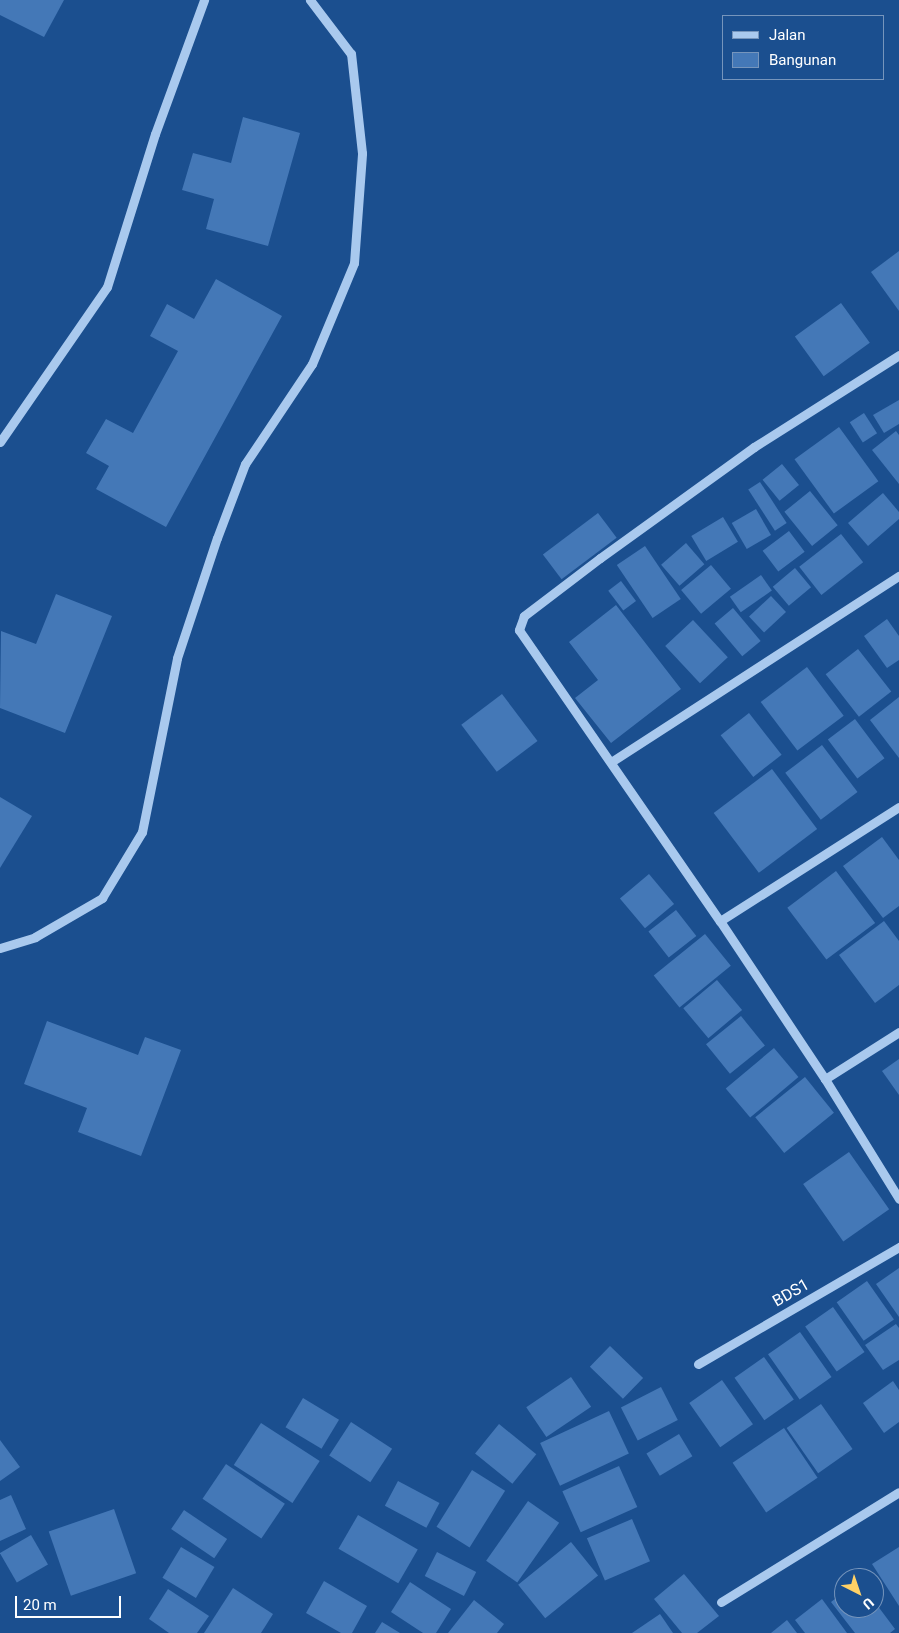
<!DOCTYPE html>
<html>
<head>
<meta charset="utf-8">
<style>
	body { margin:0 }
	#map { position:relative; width:899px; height:1633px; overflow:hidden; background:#1b4f8f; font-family:Roboto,sans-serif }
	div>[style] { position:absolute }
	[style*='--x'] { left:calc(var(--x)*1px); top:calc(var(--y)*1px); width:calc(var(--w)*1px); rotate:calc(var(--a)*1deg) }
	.building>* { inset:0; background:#4478b7; transform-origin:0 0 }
	.minor>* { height:9px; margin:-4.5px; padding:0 4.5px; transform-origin:4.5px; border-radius:4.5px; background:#a9c9ee }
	span { translate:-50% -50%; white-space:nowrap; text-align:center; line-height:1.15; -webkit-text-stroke:4.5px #1b4f8f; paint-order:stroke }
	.street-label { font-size:16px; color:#fff }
	.legend { position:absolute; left:722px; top:15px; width:162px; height:65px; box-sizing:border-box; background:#1b4f8f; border:1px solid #7695bc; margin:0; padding:6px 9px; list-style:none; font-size:15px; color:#fff }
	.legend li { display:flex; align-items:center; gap:10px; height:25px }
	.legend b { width:25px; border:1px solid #7695bc }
	.north { position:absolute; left:834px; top:1568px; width:50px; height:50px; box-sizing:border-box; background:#1b4f8f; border:1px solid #7695bc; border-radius:50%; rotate:139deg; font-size:14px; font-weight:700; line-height:20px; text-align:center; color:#fff }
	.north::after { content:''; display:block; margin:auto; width:18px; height:22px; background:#ffd166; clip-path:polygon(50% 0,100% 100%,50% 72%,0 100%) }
	.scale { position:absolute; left:15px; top:1596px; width:106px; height:22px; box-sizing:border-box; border:2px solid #fff; border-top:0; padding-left:6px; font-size:15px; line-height:18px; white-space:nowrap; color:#fff; -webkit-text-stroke:4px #1b4f8f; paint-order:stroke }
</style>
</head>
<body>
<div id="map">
	<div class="building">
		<div style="clip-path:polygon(0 0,64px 0,44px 37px,0 15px)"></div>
		<div style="clip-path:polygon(243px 117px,300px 133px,268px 246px,206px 229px,214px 199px,182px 190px,193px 153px,231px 163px)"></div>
		<div style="clip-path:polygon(899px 251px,899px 311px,871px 272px)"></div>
		<div style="clip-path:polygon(216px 279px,282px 316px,166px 527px,96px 489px,109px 466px,86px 453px,106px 419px,133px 433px,178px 351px,150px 336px,167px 304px,194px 319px)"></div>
		<div style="left:841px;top:303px;width:49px;height:57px;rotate:54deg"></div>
		<div style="clip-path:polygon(899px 400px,899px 424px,884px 433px,873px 415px)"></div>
		<div style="left:864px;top:413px;width:24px;height:17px;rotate:57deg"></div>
		<div style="left:839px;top:427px;width:67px;height:55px;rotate:54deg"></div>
		<div style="clip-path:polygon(896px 431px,899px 435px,899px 484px,872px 450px)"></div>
		<div style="left:782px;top:464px;width:27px;height:25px;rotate:51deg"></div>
		<div style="left:760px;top:482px;width:49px;height:14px;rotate:57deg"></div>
		<div style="left:810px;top:491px;width:44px;height:33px;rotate:51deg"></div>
		<div style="clip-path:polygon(883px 493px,899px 512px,899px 519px,868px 546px,848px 523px)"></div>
		<div style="left:756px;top:509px;width:30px;height:28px;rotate:60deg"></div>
		<div style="left:598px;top:513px;width:31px;height:69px;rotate:53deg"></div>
		<div style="left:723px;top:517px;width:29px;height:37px;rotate:59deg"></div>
		<div style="left:789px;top:531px;width:26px;height:33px;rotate:53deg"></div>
		<div style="left:841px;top:534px;width:36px;height:53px;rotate:52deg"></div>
		<div style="left:686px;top:543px;width:28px;height:33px;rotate:49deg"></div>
		<div style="left:645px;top:546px;width:64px;height:34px;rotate:56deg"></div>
		<div style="left:711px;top:565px;width:31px;height:39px;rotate:50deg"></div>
		<div style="left:795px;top:568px;width:25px;height:29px;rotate:50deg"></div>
		<div style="left:761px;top:575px;width:19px;height:38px;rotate:55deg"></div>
		<div style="left:621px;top:581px;width:25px;height:16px;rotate:53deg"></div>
		<div style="clip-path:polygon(56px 594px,112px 616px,65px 733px,0 708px,1px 631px,36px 644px)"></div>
		<div style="left:771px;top:596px;width:22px;height:30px;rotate:47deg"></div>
		<div style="clip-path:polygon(616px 605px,681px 689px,611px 743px,575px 698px,598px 680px,569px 642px)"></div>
		<div style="left:733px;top:608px;width:43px;height:24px;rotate:50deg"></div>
		<div style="clip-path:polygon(887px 619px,899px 636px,899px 660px,887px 668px,864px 636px)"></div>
		<div style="left:693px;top:620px;width:51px;height:38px;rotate:47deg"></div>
		<div style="left:858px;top:649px;width:54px;height:41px;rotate:52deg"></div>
		<div style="left:807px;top:667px;width:61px;height:58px;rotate:53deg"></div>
		<div style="left:502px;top:694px;width:59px;height:51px;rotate:53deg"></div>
		<div style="clip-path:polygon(899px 697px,899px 758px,870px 720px)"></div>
		<div style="left:749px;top:713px;width:53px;height:36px;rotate:52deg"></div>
		<div style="left:855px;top:719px;width:49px;height:34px;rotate:53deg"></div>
		<div style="left:822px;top:745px;width:59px;height:46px;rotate:53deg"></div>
		<div style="left:772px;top:769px;width:75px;height:73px;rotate:53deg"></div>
		<div style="clip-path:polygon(0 797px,32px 816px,0 868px)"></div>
		<div style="clip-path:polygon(882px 837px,899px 860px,899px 906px,883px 918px,843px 866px)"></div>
		<div style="left:836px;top:871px;width:65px;height:61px;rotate:53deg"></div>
		<div style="left:649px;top:874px;width:39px;height:38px;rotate:50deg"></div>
		<div style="left:676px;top:910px;width:33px;height:35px;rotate:52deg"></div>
		<div style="clip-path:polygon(884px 921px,899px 941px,899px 985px,875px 1003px,839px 955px)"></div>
		<div style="left:705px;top:934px;width:41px;height:66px;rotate:51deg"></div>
		<div style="left:717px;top:980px;width:39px;height:44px;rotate:50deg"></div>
		<div style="left:741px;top:1016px;width:38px;height:45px;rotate:51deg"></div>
		<div style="clip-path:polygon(47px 1021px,138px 1055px,145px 1037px,181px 1050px,141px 1156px,78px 1132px,87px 1108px,24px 1084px)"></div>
		<div style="left:774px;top:1048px;width:38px;height:63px;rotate:50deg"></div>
		<div style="clip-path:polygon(899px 1059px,899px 1095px,882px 1071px)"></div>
		<div style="left:805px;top:1077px;width:46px;height:64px;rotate:51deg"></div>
		<div style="left:849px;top:1152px;width:70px;height:56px;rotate:55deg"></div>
		<div style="clip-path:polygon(899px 1268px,899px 1317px,876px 1284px)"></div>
		<div style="left:867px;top:1281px;width:47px;height:37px;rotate:55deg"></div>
		<div style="left:833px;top:1307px;width:55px;height:34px;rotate:55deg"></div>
		<div style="clip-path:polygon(896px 1324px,899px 1328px,899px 1360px,883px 1370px,865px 1345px)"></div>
		<div style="left:800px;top:1332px;width:55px;height:39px;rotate:55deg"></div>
		<div style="left:610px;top:1346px;width:46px;height:29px;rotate:44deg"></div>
		<div style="left:764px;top:1357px;width:52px;height:36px;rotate:55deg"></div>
		<div style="left:571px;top:1377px;width:36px;height:54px;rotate:56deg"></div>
		<div style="left:722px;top:1380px;width:54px;height:40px;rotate:55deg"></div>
		<div style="clip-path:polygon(893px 1381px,899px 1390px,899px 1422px,884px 1433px,863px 1403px)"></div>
		<div style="left:661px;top:1387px;width:37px;height:45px;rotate:63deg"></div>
		<div style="left:303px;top:1398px;width:42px;height:34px;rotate:31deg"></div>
		<div style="left:821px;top:1404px;width:55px;height:42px;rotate:55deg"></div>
		<div style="left:609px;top:1411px;width:47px;height:76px;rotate:65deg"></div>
		<div style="left:351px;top:1422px;width:49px;height:40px;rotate:33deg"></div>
		<div style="left:261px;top:1423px;width:70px;height:50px;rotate:33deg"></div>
		<div style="left:499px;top:1424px;width:48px;height:38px;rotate:39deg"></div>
		<div style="left:784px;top:1428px;width:60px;height:62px;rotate:56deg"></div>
		<div style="left:679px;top:1434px;width:26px;height:38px;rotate:59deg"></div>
		<div style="clip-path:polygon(0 1440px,20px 1467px,0 1481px)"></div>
		<div style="left:226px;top:1464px;width:71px;height:42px;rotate:34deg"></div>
		<div style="left:619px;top:1466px;width:45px;height:62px;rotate:66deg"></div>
		<div style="left:472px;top:1470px;width:39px;height:67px;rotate:32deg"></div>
		<div style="left:398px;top:1481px;width:47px;height:28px;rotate:28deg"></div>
		<div style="clip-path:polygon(11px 1495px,26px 1529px,0 1541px,0 1500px)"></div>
		<div style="left:528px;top:1501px;width:38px;height:73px;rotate:35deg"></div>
		<div style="left:114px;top:1509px;width:68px;height:69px;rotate:71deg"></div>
		<div style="left:184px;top:1510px;width:52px;height:23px;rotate:34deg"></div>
		<div style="left:358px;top:1515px;width:69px;height:39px;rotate:30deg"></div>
		<div style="left:632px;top:1519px;width:46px;height:49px;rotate:67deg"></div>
		<div style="left:31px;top:1535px;width:34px;height:36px;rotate:60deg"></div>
		<div style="left:571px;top:1542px;width:43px;height:68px;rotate:51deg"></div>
		<div style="left:181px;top:1547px;width:39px;height:36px;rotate:31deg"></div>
		<div style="clip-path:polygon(899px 1547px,899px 1606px,872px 1564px)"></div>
		<div style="left:437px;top:1552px;width:44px;height:27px;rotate:27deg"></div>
		<div style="clip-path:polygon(684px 1574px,719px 1616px,697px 1633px,682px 1633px,654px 1599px)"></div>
		<div style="clip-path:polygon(324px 1581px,367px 1606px,352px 1633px,341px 1633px,306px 1613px)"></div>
		<div style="clip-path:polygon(410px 1582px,451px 1609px,436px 1633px,423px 1633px,391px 1612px)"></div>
		<div style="clip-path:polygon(233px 1588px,273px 1614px,261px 1633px,204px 1633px)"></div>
		<div style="clip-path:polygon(168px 1589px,209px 1616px,197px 1633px,169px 1633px,149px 1619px)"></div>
		<div style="clip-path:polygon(844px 1592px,844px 1608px,874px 1608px,874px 1601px,895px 1629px,890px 1633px,855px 1633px,831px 1602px)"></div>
		<div style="clip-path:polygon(822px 1599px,847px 1633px,805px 1633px,795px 1620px)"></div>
		<div style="clip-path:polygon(474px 1600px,504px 1624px,497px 1633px,448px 1633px)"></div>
		<div style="clip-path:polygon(660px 1614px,673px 1633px,632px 1633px)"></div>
		<div style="clip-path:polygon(787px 1620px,797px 1633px,771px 1633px)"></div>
		<div style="clip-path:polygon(382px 1622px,400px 1633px,375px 1633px)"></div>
	</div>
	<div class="minor">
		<div style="--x:899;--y:355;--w:172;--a:147.6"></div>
		<div style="--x:754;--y:447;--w:190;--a:144.2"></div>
		<div style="--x:600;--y:558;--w:96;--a:142.7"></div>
		<div style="--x:524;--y:616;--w:15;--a:110"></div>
		<div style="--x:519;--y:630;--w:354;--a:55.4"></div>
		<div style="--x:720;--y:921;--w:190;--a:56.4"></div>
		<div style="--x:825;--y:1079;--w:141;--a:58.3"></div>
		<div style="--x:0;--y:442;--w:188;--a:-55.4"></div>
		<div style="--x:107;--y:287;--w:160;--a:-72.6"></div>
		<div style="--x:155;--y:134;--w:143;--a:-69.9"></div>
		<div style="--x:611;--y:762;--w:343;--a:-32.9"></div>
		<div style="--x:720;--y:921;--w:212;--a:-32.5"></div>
		<div style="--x:0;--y:948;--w:37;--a:-17"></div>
		<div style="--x:35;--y:937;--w:78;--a:-30.2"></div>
		<div style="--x:102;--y:898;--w:77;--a:-58.8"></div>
		<div style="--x:142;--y:832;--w:177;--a:-78.6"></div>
		<div style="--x:177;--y:658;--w:126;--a:-71.6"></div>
		<div style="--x:217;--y:538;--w:79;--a:-69.3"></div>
		<div style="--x:245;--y:464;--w:120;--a:-56.2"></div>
		<div style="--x:312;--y:364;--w:109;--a:-67.4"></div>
		<div style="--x:354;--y:263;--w:110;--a:-85.8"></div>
		<div style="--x:362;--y:153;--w:100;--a:-96.3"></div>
		<div style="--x:351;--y:54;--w:68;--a:-127.2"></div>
		<div style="--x:825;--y:1079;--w:88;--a:-32.4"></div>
		<div style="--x:698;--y:1364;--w:233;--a:-30.2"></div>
		<div style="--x:721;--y:1602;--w:209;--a:-31.7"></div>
	</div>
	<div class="street-label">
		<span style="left:791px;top:1293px;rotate:-30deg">BDS1</span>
	</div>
	<ul class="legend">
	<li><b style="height:6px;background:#a9c9ee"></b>Jalan</li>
	<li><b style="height:14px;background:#4478b7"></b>Bangunan</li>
	</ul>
	<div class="north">U</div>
	<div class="scale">20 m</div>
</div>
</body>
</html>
